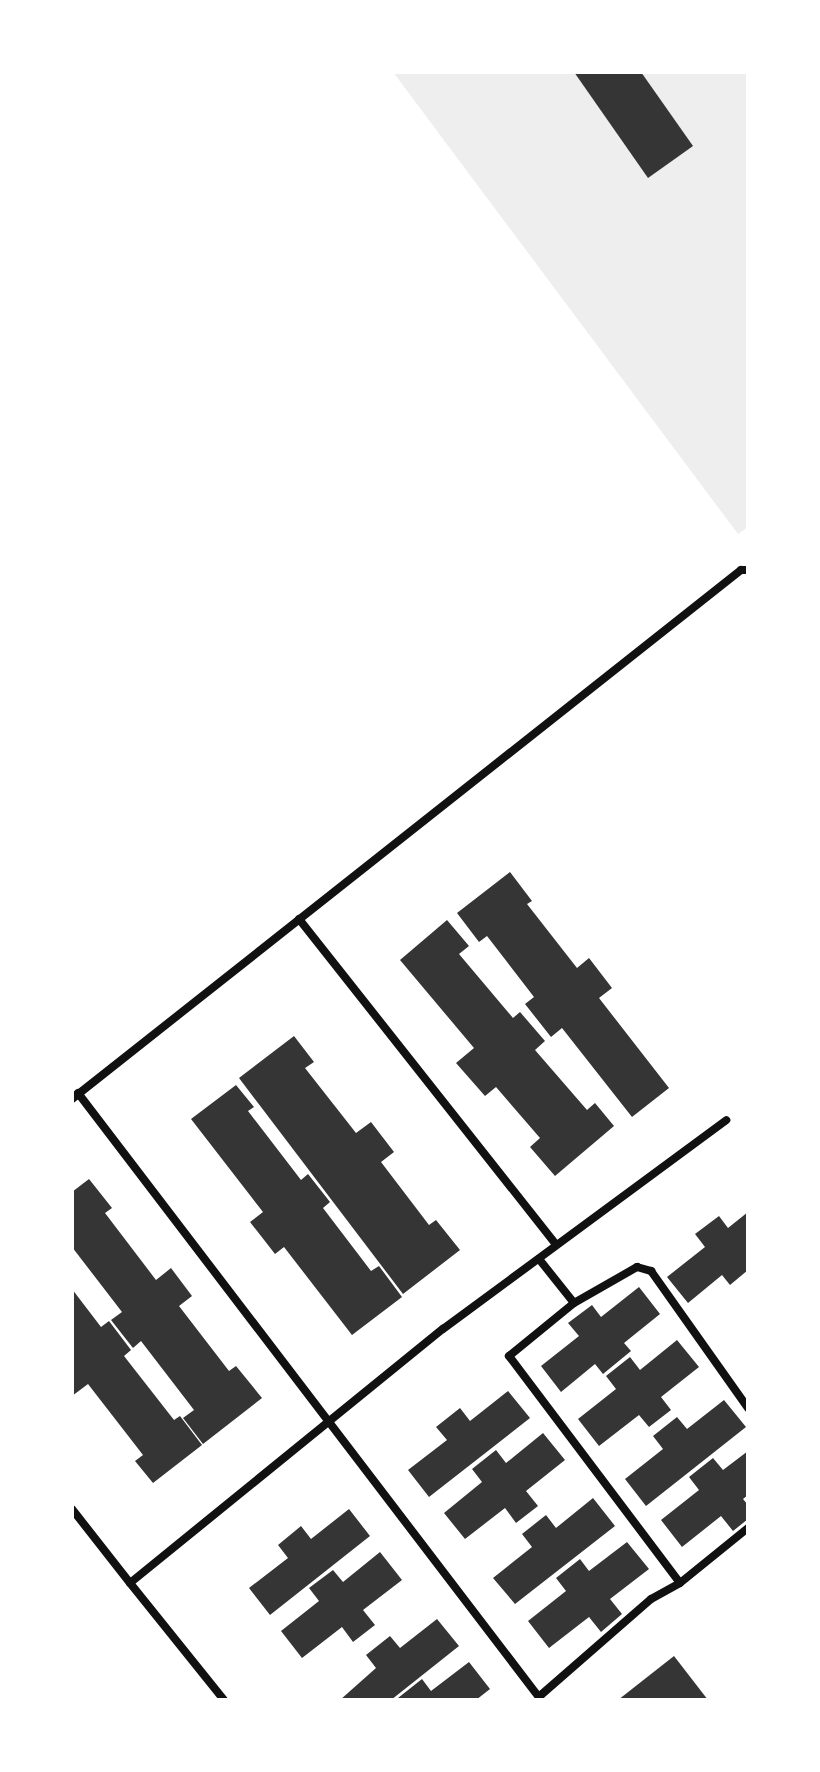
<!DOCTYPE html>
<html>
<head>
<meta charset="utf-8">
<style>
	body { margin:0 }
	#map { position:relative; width:820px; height:1772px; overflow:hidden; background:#fff; font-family:Karla,sans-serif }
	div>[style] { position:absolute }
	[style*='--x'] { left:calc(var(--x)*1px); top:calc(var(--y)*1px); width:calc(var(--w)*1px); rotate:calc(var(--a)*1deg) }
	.green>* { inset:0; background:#eee }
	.building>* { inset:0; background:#353535 }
	.minor>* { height:8px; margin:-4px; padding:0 4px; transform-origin:4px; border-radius:4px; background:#111 }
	span { translate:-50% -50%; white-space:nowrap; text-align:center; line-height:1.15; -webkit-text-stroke:7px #fff; paint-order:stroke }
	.frame { position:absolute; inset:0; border:74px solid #fff; pointer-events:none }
</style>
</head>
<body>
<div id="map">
	<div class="green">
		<div style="clip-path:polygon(393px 72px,748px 72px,748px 527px,738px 534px)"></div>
	</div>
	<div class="building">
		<div style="clip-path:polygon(574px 72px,641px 72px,693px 146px,648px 178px)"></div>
		<div style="clip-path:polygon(510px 872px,532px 901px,527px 904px,577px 968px,589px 958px,612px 988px,599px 998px,669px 1088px,632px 1117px,562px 1028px,551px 1037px,525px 1004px,534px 997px,487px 936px,479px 942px,457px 913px)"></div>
		<div style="clip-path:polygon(447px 920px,469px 946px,459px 954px,513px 1018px,520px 1012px,545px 1041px,535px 1050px,587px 1110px,595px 1103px,614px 1126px,555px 1176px,530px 1147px,540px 1138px,496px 1087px,485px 1096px,456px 1063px,474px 1048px,400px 960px)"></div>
		<div style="clip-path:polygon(294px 1036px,314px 1062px,305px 1068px,356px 1133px,371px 1122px,394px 1152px,381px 1162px,429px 1225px,436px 1220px,460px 1250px,403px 1294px,239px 1078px)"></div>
		<div style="clip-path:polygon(236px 1085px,254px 1107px,248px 1111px,301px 1180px,308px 1174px,330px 1202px,323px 1208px,371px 1271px,379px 1266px,402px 1297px,352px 1335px,284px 1247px,275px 1254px,250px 1222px,263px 1212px,191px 1119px)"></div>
		<div style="clip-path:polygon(89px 1179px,112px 1208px,105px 1213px,156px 1280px,171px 1268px,192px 1296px,179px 1306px,229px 1371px,236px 1366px,262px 1398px,203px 1444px,183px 1418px,194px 1410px,141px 1341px,133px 1348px,111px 1320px,122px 1312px,72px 1247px,72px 1192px)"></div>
		<div style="clip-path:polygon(748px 1212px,748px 1270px,730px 1285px,722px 1275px,688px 1303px,667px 1277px,705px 1247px,695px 1234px,719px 1216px,728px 1228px)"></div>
		<div style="clip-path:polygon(639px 1287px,660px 1314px,624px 1343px,631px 1351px,603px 1374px,595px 1364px,561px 1392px,541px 1366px,579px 1336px,568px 1323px,592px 1305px,601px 1317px)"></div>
		<div style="clip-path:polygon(72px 1289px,101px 1327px,109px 1321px,131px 1350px,124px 1356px,174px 1420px,180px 1416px,202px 1445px,153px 1483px,135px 1461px,143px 1455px,88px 1384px,72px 1396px)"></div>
		<div style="clip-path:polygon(677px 1340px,699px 1367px,661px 1397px,671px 1410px,649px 1427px,639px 1415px,599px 1446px,578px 1419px,616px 1389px,606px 1376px,630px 1357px,640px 1370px)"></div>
		<div style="clip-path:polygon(508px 1391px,530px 1418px,429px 1497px,408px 1470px,447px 1440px,436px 1427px,460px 1408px,470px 1421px)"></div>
		<div style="clip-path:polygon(724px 1400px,746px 1427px,646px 1506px,625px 1479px,663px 1449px,653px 1436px,677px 1417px,687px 1429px)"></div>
		<div style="clip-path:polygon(543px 1433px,565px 1460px,526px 1491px,538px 1506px,516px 1523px,505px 1508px,465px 1539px,444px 1513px,482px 1482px,472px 1469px,496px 1450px,506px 1463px)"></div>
		<div style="clip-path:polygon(748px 1451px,748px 1495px,743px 1499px,748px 1505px,748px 1519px,733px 1531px,721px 1516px,682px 1547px,661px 1520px,699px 1490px,689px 1477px,713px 1458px,723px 1470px)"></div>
		<div style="clip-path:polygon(593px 1498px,615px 1526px,515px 1604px,493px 1578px,532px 1547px,522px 1534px,546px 1515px,556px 1528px)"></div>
		<div style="clip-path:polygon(349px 1509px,370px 1536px,270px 1615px,249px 1588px,288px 1558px,278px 1545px,301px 1526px,311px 1539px)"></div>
		<div style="clip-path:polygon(627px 1542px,649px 1569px,610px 1599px,622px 1614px,601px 1632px,589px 1617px,549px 1648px,528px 1621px,566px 1591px,556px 1578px,580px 1559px,589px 1571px)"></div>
		<div style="clip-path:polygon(380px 1552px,402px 1580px,363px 1610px,375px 1625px,353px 1642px,342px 1627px,302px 1658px,281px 1631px,319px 1601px,309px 1588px,333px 1570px,343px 1582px)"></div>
		<div style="clip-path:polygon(437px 1619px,459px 1646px,391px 1700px,340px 1700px,376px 1668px,366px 1655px,390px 1636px,400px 1648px)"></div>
		<div style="clip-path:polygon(674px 1656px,708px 1700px,618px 1700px)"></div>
		<div style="clip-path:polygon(469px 1662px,490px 1689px,476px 1700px,398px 1698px,422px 1679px,431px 1691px)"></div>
	</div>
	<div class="minor">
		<div style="--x:299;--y:919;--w:415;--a:51.7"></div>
		<div style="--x:78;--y:1093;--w:763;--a:52.66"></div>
		<div style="--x:72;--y:1099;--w:853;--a:-38.33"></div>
		<div style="--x:741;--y:570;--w:7;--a:0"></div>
		<div style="--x:539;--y:1259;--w:56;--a:51.5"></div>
		<div style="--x:574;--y:1303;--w:84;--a:140.8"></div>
		<div style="--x:509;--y:1356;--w:284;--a:53"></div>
		<div style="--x:680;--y:1583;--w:33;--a:151"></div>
		<div style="--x:651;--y:1599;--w:147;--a:138.9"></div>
		<div style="--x:574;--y:1303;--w:73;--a:-29.7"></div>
		<div style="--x:637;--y:1267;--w:15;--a:16"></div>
		<div style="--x:651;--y:1271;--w:168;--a:54.7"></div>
		<div style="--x:72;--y:1509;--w:94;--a:51.9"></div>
		<div style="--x:680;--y:1583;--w:87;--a:-39"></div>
		<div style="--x:224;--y:1700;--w:150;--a:-128.8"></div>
		<div style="--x:130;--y:1583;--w:403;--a:-39.1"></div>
		<div style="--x:443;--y:1329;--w:352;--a:-36.4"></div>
	</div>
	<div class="frame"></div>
</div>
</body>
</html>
